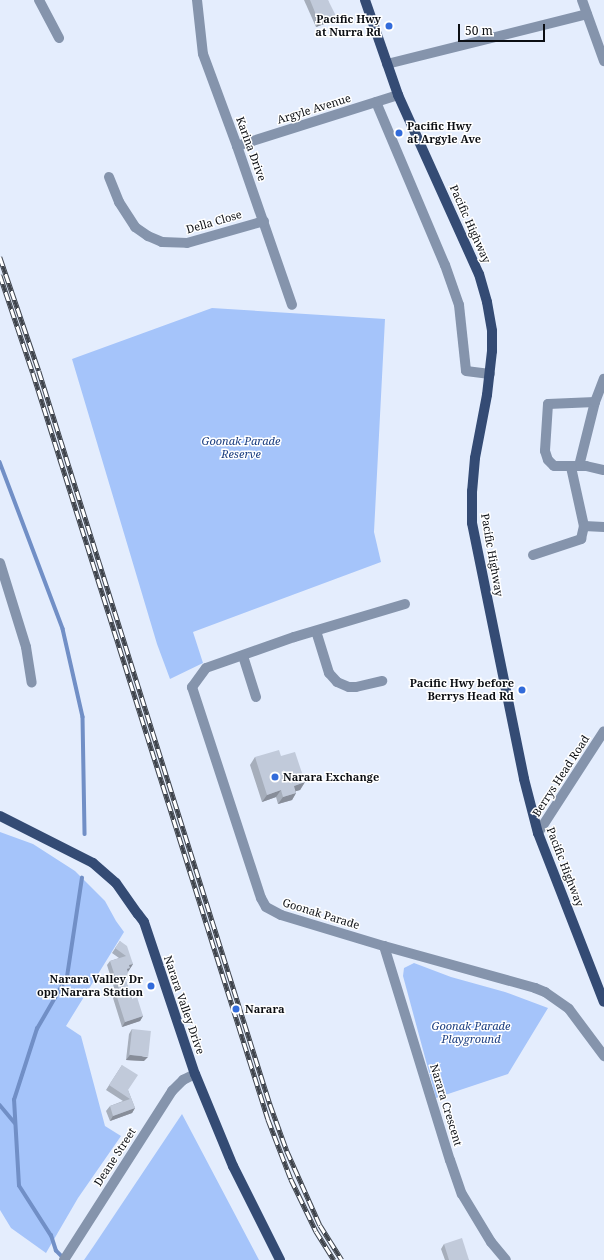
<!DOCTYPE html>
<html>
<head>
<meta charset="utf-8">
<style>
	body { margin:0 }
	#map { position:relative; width:604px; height:1260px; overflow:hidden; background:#e4edfd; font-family:"Noto Serif",serif }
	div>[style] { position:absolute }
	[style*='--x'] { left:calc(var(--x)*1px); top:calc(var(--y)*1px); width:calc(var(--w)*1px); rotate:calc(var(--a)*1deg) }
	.green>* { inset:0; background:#a5c4fa }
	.stream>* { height:3.5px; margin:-1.75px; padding:0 1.75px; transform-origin:1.75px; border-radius:1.75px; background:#718fc6 }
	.minor>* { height:10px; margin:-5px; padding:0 5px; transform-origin:5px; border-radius:5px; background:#8594ac }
	.major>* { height:10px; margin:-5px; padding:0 5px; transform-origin:5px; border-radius:5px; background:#344b74 }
	.rail>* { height:4.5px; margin-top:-2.25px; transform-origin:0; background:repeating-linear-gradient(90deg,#fff 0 9px,#3f444c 0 18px); box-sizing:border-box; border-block:1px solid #3f444c }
	.wall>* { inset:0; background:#a6aebb }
	.shaded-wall>* { inset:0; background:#878d99 }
	.building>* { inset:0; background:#c1cada; transform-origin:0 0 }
	.dots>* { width:11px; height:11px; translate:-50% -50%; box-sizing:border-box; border:2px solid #fff; border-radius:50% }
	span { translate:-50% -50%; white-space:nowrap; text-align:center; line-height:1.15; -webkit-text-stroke:3px #fff; paint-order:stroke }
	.poi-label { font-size:11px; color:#0b0e13; font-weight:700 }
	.right { translate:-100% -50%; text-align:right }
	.left { translate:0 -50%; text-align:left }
	.street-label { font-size:11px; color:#0b0e13 }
	.park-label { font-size:11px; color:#1b3e80; font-style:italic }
	.scale { position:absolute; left:458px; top:24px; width:87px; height:18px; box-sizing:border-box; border:2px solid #0b0e13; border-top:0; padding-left:5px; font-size:12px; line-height:14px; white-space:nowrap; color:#0b0e13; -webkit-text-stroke:3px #fff; paint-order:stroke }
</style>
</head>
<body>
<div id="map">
	<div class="green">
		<div style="clip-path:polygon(212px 308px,385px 319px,374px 532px,381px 562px,193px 632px,203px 663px,170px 679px,157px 644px,72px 359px)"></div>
		<div style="clip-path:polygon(0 832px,33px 844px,75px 871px,105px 901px,116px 921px,124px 932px,66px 1026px,81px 1036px,105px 1126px,121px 1136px,78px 1198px,46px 1253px,11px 1228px,0 1210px)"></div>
		<div style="clip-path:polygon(414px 963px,451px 977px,505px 992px,548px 1008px,508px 1074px,436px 1098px,403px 976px,404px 968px)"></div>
		<div style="clip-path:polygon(182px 1114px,259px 1260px,84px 1260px,93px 1247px)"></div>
	</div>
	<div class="stream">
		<div style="--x:0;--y:462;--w:178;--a:69.3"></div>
		<div style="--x:63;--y:629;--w:90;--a:77.2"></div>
		<div style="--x:83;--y:717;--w:117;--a:89"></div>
		<div style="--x:0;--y:1105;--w:23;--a:50"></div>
		<div style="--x:64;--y:1259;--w:11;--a:-135"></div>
		<div style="--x:56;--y:1251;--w:16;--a:-108"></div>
		<div style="--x:51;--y:1236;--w:59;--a:-122.6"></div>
		<div style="--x:19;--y:1186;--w:86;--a:-93.3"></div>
		<div style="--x:14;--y:1100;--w:75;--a:-72.1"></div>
		<div style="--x:37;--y:1029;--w:60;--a:-60"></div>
		<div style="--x:67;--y:977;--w:100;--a:-81.4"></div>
	</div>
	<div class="minor">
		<div style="--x:39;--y:0;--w:43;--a:62.2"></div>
		<div style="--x:197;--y:0;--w:54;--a:83.7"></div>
		<div style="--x:203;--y:54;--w:98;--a:69.7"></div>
		<div style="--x:237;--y:146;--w:168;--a:70.9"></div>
		<div style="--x:582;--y:0;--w:65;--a:70.2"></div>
		<div style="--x:387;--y:64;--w:206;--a:-14"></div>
		<div style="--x:376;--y:102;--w:177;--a:67.1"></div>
		<div style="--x:445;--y:265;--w:42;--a:70.7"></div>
		<div style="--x:459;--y:305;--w:66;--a:83.9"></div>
		<div style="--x:466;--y:371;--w:24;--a:7"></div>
		<div style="--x:237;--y:146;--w:169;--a:-17.6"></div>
		<div style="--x:109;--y:177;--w:27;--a:68"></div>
		<div style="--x:119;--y:202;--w:30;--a:57"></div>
		<div style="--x:135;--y:227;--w:16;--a:35"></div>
		<div style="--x:148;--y:236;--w:15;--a:23"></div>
		<div style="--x:162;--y:242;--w:25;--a:2"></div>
		<div style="--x:187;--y:243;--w:80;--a:-15.9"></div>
		<div style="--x:595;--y:402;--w:47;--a:177.6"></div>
		<div style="--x:548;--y:404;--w:47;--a:93.7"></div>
		<div style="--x:545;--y:451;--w:9;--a:72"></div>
		<div style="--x:548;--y:460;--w:8;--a:45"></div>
		<div style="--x:554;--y:466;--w:32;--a:0"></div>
		<div style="--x:586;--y:466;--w:18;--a:13"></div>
		<div style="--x:579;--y:466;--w:66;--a:-76"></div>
		<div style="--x:595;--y:402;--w:25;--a:-69"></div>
		<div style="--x:571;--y:467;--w:60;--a:77.6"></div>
		<div style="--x:533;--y:555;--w:51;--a:-18.4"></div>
		<div style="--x:581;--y:539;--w:13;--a:-77"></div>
		<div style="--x:584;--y:526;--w:20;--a:3"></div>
		<div style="--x:0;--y:563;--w:88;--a:72.8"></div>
		<div style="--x:26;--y:647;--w:36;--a:81"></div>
		<div style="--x:405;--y:604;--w:116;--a:163.4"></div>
		<div style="--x:294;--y:637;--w:93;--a:160.6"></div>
		<div style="--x:206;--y:668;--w:24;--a:126"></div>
		<div style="--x:192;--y:687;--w:222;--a:71.9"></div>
		<div style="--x:261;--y:898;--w:10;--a:61"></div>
		<div style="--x:266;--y:907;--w:17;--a:28"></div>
		<div style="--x:281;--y:915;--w:108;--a:16.8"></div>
		<div style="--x:384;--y:946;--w:157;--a:15.5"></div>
		<div style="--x:535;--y:988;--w:11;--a:22"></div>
		<div style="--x:545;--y:992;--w:29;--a:35"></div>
		<div style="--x:569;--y:1009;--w:59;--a:53.3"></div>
		<div style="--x:316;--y:631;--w:44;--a:72.8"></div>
		<div style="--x:329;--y:673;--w:12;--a:48"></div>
		<div style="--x:337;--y:682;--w:13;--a:23"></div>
		<div style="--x:349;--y:687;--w:7;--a:0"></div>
		<div style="--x:356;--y:687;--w:27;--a:-13"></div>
		<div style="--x:243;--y:656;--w:43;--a:72.4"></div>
		<div style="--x:538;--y:833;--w:121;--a:-57.1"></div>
		<div style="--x:384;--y:946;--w:224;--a:72.9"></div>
		<div style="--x:450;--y:1160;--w:36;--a:71"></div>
		<div style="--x:462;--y:1194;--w:56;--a:58.9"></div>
		<div style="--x:491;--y:1242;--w:23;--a:50"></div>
		<div style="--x:64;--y:1260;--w:201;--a:-57.4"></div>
		<div style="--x:172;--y:1091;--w:16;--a:-45"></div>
		<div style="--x:183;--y:1080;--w:13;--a:-27"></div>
	</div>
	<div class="major">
		<div style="--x:365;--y:0;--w:101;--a:70.8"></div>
		<div style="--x:398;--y:95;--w:196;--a:65.7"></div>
		<div style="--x:479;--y:274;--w:29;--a:74"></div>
		<div style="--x:487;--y:302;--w:29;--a:80"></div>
		<div style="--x:492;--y:331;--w:20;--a:90"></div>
		<div style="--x:492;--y:351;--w:44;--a:96.5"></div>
		<div style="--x:487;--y:395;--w:64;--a:100.8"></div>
		<div style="--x:475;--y:458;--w:33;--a:95"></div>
		<div style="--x:472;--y:491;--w:32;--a:90"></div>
		<div style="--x:472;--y:523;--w:261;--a:78.5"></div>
		<div style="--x:524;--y:779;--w:56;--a:75.5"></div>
		<div style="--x:538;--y:833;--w:181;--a:68.7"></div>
		<div style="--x:0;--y:816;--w:104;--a:26.8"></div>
		<div style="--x:93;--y:863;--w:30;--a:41"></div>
		<div style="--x:116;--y:883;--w:38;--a:55"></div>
		<div style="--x:138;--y:914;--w:10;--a:53"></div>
		<div style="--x:144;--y:922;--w:160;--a:71.5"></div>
		<div style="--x:195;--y:1074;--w:100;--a:67.6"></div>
		<div style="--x:233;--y:1166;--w:105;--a:63.4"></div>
	</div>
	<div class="rail">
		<div style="--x:0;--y:257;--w:120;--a:71.1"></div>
		<div style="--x:39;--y:371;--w:769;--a:72.51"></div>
		<div style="--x:270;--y:1104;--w:50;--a:70.1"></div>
		<div style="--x:287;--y:1151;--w:81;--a:66"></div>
		<div style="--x:320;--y:1225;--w:41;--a:57.8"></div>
		<div style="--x:0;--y:275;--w:103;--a:71.4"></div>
		<div style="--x:33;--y:373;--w:782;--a:72.51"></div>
		<div style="--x:268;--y:1119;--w:64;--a:69"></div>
		<div style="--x:291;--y:1179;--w:58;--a:64.3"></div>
		<div style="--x:316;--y:1231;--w:34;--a:58"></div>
	</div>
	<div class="wall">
		<div style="clip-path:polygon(304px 0,328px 0,332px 21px,316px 27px)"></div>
		<div style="clip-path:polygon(281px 756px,305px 782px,300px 790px,296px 791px,296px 793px,292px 800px,278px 804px,276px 797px,262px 802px,250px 765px,255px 757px)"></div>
		<div style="clip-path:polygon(120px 941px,133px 964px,128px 972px,126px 981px,132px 999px,143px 1016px,140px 1021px,122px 1027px,113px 998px,116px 994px,107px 965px,110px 961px,119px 958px,112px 953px)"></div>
		<div style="clip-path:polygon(132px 1029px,144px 1061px,126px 1060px,129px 1034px)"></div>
		<div style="clip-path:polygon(122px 1065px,128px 1090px,135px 1108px,132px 1113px,110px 1121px,106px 1111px,110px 1106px,123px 1101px,106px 1090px)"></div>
		<div style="clip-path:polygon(444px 1244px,469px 1260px,445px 1260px,441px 1249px)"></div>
	</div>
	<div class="shaded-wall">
		<div style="clip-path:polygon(336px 16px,332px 21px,316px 27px,319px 22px)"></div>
		<div style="clip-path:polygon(305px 782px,300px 790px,289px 793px,294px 786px)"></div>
		<div style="clip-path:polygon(281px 790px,276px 797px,262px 802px,267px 795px)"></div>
		<div style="clip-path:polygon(296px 793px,292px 800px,278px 804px,283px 797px)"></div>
		<div style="clip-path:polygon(133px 964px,127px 973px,123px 974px,129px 965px)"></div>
		<div style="clip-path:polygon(143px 1016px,140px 1021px,122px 1027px,125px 1022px)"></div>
		<div style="clip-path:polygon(130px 1055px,148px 1057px,144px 1061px,126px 1060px)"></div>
		<div style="clip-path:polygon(135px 1108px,132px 1113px,110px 1121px,113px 1116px)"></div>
	</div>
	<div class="building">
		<div style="clip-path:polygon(310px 0,328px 0,336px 16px,319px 22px)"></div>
		<div style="clip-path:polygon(279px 750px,281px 756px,295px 752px,305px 782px,294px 786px,296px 793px,283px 797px,281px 790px,267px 795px,255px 757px)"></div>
		<div style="clip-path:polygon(120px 941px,127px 946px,133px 964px,129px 965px,130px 968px,127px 969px,129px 976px,125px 978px,132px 999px,137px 997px,143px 1016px,125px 1022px,116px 994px,120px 992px,110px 961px,126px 956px,115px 948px)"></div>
		<div style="left:132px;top:1029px;width:19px;height:26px;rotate:6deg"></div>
		<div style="clip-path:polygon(122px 1065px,138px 1075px,128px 1090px,135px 1108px,113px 1116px,110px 1106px,130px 1099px,109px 1085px)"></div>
		<div style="clip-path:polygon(462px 1238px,469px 1260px,449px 1260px,444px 1244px)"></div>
	</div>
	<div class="dots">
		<div style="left:389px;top:26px;background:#326bda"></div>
		<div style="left:399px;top:133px;background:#326bda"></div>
		<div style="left:522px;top:690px;background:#326bda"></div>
		<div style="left:275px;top:777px;background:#326bda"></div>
		<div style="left:151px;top:986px;background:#326bda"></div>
		<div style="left:236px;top:1009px;background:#326bda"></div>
	</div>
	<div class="poi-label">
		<span class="right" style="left:381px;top:26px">Pacific Hwy<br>at Nurra Rd</span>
		<span class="left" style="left:407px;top:133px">Pacific Hwy<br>at Argyle Ave</span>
		<span class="right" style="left:514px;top:690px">Pacific Hwy before<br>Berrys Head Rd</span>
		<span class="left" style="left:283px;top:777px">Narara Exchange</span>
		<span class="right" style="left:143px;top:986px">Narara Valley Dr<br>opp Narara Station</span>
		<span class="left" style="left:245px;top:1009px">Narara</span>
	</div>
	<div class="street-label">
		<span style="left:314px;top:109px;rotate:-17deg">Argyle Avenue</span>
		<span style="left:251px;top:149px;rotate:70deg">Karina Drive</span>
		<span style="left:214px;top:222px;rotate:-16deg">Della Close</span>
		<span style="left:470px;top:224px;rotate:66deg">Pacific Highway</span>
		<span style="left:492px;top:555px;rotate:80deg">Pacific Highway</span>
		<span style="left:561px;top:776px;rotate:-57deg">Berrys Head Road</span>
		<span style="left:565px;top:867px;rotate:69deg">Pacific Highway</span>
		<span style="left:321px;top:914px;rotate:17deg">Goonak Parade</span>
		<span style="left:184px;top:1005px;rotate:71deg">Narara Valley Drive</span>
		<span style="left:446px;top:1105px;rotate:73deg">Narara Crescent</span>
		<span style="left:115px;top:1157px;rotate:-57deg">Deane Street</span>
	</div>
	<div class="park-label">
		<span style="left:241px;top:448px">Goonak Parade<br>Reserve</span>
		<span style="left:471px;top:1033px">Goonak Parade<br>Playground</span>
	</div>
	<div class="scale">50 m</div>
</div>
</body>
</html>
